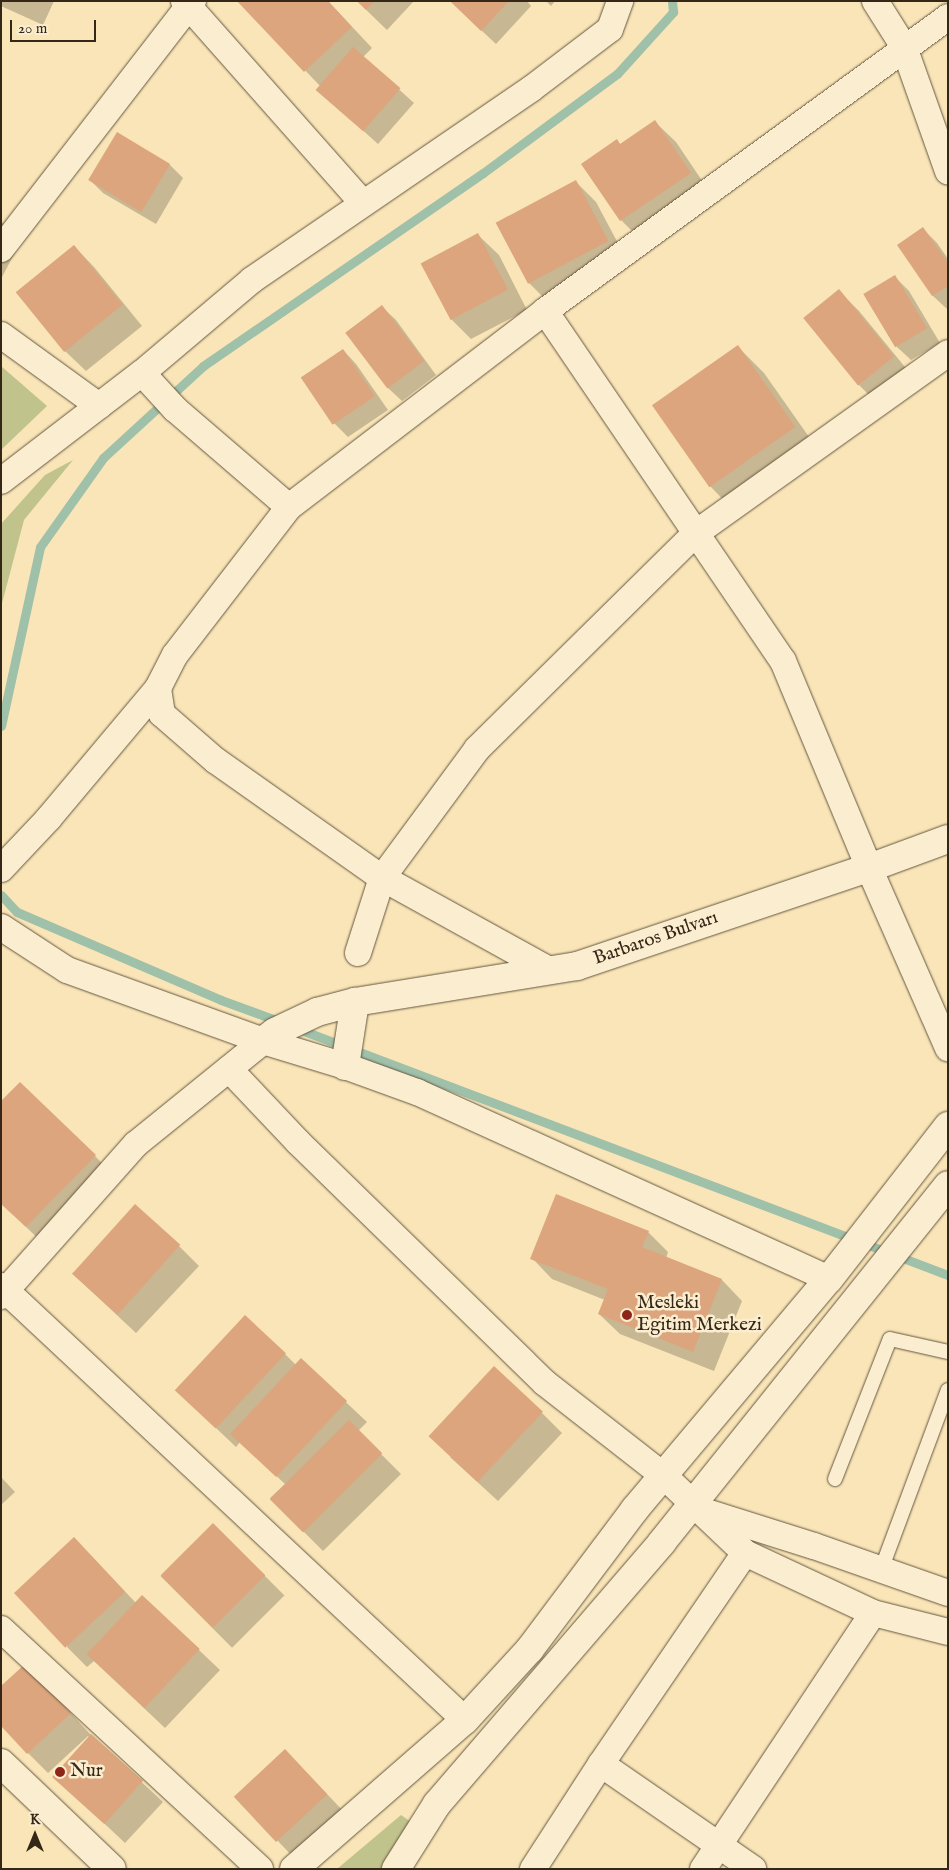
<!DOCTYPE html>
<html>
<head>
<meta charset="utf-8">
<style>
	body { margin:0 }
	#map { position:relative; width:949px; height:1870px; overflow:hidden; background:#f9e5b7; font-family:"IM FELL English",serif }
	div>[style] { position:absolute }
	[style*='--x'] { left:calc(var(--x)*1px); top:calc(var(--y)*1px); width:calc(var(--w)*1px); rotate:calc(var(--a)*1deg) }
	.green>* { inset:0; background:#c0c38c }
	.shadow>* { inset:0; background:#0003; transform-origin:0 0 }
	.stream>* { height:9px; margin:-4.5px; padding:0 4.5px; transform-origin:4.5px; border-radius:4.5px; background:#9fc0a9 }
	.building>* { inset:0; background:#dca57d; transform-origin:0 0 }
	.roads { filter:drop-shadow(0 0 1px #655640) drop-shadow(0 0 1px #655640) }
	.lane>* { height:14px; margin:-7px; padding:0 7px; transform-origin:7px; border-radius:7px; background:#fbeed0 }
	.street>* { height:26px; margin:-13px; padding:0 13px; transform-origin:13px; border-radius:13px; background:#fbeed0 }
	.secondary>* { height:28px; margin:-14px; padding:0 14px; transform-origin:14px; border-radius:14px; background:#fbeed0 }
	.dots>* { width:14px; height:14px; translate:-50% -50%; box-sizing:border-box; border:2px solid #fbeed0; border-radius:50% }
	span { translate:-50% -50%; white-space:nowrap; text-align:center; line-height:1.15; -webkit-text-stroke:5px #fbeed0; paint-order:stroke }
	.street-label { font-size:19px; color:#342718 }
	.poi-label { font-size:19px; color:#342718 }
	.left { translate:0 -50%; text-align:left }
	.frame { position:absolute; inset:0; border:2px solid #342718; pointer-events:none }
	.north { position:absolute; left:10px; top:1810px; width:50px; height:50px; -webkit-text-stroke:4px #fbeed0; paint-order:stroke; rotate:0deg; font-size:14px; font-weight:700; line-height:20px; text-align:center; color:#342718 }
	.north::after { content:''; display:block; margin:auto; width:18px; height:22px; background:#342718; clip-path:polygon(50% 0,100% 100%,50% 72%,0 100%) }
	.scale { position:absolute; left:10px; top:20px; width:86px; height:22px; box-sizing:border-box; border:2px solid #342718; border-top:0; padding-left:6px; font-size:15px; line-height:18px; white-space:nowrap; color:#342718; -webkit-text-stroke:4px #fbeed0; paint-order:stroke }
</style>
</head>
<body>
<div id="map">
	<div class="green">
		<div style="clip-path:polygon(1px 366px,47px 406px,1px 450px)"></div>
		<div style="clip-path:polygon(73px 460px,24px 520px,1px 607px,1px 524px,45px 475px)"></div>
		<div style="clip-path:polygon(401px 1815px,414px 1824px,384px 1869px,337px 1869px)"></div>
	</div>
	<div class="shadow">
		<div style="clip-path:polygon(1px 1px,54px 1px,43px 25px,1px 6px)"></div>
		<div style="clip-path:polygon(328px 1px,372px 48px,363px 57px,414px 103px,378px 144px,318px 90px,321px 87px,240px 2px)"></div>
		<div style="clip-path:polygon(357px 1px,414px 1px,387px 30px)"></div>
		<div style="clip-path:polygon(450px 1px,527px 1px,531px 6px,496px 44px)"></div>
		<div style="clip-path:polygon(546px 1px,555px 1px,551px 6px)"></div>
		<div style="clip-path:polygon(655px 122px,676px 142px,711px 194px,642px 241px,621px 220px,583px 164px,617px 141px,621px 145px)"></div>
		<div style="clip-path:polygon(170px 165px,183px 178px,156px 224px,103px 193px,90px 180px)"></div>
		<div style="clip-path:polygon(575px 181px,596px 202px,628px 262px,549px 303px,529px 283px)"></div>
		<div style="clip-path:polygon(1px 221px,21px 241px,1px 279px)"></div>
		<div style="clip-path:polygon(923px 229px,937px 243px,948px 259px,947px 309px,933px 296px,899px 245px)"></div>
		<div style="clip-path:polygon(478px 235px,499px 255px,527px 310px,471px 339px,450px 318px)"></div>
		<div style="clip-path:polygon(74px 246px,94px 267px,142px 326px,86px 371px,65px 351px)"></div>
		<div style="clip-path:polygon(895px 277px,909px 291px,940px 343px,911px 360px,897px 347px,866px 295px)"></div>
		<div style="clip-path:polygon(839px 291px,859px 311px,914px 378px,880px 406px,859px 385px)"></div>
		<div style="clip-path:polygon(382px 307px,396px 320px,436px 375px,402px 401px,388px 388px,347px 333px)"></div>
		<div style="clip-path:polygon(738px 347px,764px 373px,821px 454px,736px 513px,710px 486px)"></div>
		<div style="clip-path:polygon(343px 350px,356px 364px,388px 410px,348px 437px,334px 423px,303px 378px)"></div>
		<div style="clip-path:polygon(95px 1156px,115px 1177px,47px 1247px,1px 1203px)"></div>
		<div style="clip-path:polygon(648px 1232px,668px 1252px,666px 1258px,722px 1280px,742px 1301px,714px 1371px,620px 1334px,599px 1314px,605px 1300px,552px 1279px,532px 1258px)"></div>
		<div style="clip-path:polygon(179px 1246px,199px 1266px,136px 1333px,72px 1273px)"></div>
		<div style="clip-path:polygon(285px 1354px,296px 1365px,301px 1360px,367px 1422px,358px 1431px,401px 1474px,323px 1551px,270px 1498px,285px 1484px,240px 1442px,236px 1447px,196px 1409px)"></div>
		<div style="clip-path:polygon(542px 1413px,562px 1433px,498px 1501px,450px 1457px)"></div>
		<div style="clip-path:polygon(1px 1477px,15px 1492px,1px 1505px)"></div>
		<div style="left:213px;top:1524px;width:101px;height:74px;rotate:45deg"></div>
		<div style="clip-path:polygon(94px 1559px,136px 1603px,142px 1596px,220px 1670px,165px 1728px,94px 1661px,87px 1667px,67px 1647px)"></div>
		<div style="clip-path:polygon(46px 1686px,90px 1734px,163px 1802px,125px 1843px,54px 1776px,90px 1738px,88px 1736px,48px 1773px,28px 1753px)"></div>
		<div style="clip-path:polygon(305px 1771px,347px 1815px,297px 1861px,235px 1796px)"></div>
	</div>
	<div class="stream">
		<div style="--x:1;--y:726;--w:183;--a:-77.7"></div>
		<div style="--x:40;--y:547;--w:109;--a:-54.7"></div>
		<div style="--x:103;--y:458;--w:136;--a:-42.6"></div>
		<div style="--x:203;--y:366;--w:340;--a:-34.6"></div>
		<div style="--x:483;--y:173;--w:167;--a:-36.5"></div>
		<div style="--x:617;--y:74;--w:84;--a:-47.9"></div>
		<div style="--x:673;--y:12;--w:11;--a:-95"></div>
		<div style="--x:1;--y:895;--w:23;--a:47"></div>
		<div style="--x:17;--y:912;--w:222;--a:23.3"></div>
		<div style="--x:221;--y:1000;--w:64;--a:20.1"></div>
		<div style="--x:296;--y:1028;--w:697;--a:20.75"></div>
	</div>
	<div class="building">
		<div style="clip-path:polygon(237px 1px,328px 1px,352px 27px,304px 72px)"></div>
		<div style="clip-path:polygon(357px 1px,374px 1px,366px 10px)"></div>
		<div style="clip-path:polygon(450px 1px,509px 1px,481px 31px)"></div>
		<div style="left:353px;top:47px;width:63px;height:57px;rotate:41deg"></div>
		<div style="clip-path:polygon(655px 120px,691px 173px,620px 221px,581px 164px,617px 139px,620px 144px)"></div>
		<div style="left:117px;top:132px;width:62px;height:56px;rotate:31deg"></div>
		<div style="left:576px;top:180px;width:69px;height:91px;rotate:62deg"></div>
		<div style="clip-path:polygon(923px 227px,948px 263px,948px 286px,932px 296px,897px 245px)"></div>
		<div style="left:478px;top:233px;width:64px;height:65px;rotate:62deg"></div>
		<div style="left:74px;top:245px;width:77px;height:75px;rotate:51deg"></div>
		<div style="left:895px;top:275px;width:62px;height:37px;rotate:59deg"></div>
		<div style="left:839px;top:289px;width:87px;height:46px;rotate:51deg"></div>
		<div style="left:382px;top:305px;width:70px;height:46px;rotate:53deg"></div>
		<div style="left:738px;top:345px;width:100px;height:105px;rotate:55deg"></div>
		<div style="left:343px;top:349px;width:57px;height:51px;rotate:56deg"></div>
		<div style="clip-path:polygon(20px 1082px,96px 1155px,26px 1227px,1px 1204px,1px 1101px)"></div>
		<div style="clip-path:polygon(556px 1194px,649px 1231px,642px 1247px,722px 1279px,693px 1352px,598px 1314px,608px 1289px,530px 1259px)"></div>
		<div style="left:135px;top:1204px;width:61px;height:94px;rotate:42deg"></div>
		<div style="left:245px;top:1315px;width:56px;height:103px;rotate:43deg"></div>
		<div style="left:301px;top:1358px;width:63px;height:104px;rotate:43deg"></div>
		<div style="left:494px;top:1366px;width:67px;height:96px;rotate:43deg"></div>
		<div style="left:349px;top:1420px;width:47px;height:112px;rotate:45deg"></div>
		<div style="left:213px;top:1523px;width:74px;height:74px;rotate:45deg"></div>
		<div style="left:74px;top:1537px;width:75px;height:82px;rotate:47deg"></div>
		<div style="left:142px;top:1595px;width:79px;height:81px;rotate:43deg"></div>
		<div style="clip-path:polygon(25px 1664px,71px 1713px,27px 1754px,1px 1726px,1px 1686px)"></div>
		<div style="left:91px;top:1734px;width:70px;height:58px;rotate:42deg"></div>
		<div style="left:285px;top:1749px;width:62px;height:70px;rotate:47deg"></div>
	</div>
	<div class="roads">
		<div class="lane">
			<div style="--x:835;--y:1479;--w:150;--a:-68.6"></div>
			<div style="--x:890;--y:1339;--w:59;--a:12.6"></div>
			<div style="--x:881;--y:1570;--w:192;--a:-69.6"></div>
		</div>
		<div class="street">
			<div style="--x:184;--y:1;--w:270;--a:48.5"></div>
			<div style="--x:875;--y:1;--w:54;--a:57.8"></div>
			<div style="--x:904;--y:47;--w:132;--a:70.5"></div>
			<div style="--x:1;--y:249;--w:314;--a:-52.3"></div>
			<div style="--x:545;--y:311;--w:423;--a:55.8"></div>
			<div style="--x:783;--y:661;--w:224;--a:67.4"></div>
			<div style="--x:869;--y:868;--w:197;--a:66.3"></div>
			<div style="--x:1;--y:335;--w:121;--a:35.9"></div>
			<div style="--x:142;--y:373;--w:49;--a:47.5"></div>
			<div style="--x:175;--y:409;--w:150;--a:40.7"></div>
			<div style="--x:1;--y:481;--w:178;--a:-37.5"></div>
			<div style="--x:142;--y:373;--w:144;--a:-40.2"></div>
			<div style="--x:252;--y:280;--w:338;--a:-34.4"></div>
			<div style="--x:531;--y:89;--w:99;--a:-37.2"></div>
			<div style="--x:610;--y:29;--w:30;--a:-70"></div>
			<div style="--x:1;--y:869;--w:70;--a:-46.7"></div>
			<div style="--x:49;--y:818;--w:170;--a:-50"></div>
			<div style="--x:1;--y:927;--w:79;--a:33.1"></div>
			<div style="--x:67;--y:970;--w:208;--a:19.9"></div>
			<div style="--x:263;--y:1041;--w:86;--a:17"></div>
			<div style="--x:345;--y:1066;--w:77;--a:19.9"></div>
			<div style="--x:417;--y:1092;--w:452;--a:24.4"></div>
			<div style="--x:358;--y:953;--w:79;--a:-72.3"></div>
			<div style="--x:382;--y:878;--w:160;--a:-53.6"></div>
			<div style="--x:477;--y:749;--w:308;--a:-44.6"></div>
			<div style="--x:696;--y:533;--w:310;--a:-35.5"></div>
			<div style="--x:549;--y:970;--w:191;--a:-151.1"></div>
			<div style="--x:382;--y:878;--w:203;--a:-144.8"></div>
			<div style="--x:216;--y:761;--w:72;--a:-139"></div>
			<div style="--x:162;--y:714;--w:26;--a:-99"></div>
			<div style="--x:158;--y:688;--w:37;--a:-63"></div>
			<div style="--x:175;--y:655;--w:187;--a:-52.4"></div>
			<div style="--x:289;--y:507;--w:322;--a:-37.4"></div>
			<div style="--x:545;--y:311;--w:499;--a:-36.1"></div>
			<div style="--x:229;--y:1069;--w:100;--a:46.6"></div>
			<div style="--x:298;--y:1142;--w:345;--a:44.3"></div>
			<div style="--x:545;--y:1383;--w:151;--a:38"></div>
			<div style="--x:664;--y:1476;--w:112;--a:43.5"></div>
			<div style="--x:745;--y:1553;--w:141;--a:25.1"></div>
			<div style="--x:873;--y:1613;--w:77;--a:14.2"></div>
			<div style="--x:1;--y:1286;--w:635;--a:43.09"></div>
			<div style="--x:1;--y:1296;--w:203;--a:-48.4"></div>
			<div style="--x:136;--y:1144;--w:164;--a:-39"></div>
			<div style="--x:706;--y:1512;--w:113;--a:17.5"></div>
			<div style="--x:814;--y:1546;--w:142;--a:19.3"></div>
			<div style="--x:1;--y:1629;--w:353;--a:42.8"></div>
			<div style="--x:601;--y:1764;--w:185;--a:34.6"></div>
			<div style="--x:533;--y:1869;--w:125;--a:-57.1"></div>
			<div style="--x:601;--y:1764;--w:255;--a:-55.7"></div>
			<div style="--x:703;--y:1869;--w:307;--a:-56.4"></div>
		</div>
		<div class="secondary">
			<div style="--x:263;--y:1041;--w:15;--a:-37"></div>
			<div style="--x:275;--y:1032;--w:47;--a:-25.5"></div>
			<div style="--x:317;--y:1012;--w:39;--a:-15"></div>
			<div style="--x:345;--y:1066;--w:65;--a:-81.1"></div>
			<div style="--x:355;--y:1002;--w:225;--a:-9.2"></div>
			<div style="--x:577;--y:966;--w:308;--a:-18.6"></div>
			<div style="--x:869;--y:868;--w:84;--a:-20.2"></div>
			<div style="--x:1;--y:1763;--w:153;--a:43.7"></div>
			<div style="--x:294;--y:1869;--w:227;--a:-41.1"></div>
			<div style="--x:465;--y:1720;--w:96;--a:-47.5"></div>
			<div style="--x:530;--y:1649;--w:175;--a:-53.1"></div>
			<div style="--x:635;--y:1509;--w:301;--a:-49.9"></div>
			<div style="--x:829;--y:1279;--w:194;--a:-52.1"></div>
			<div style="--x:396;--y:1869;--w:77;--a:-57.8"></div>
			<div style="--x:437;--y:1804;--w:345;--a:-49.3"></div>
			<div style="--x:662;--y:1542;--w:457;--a:-51.3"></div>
		</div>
	</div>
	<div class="dots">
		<div style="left:627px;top:1315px;background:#8f2418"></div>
		<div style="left:60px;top:1772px;background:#8f2418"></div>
	</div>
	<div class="street-label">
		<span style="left:656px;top:939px;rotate:-19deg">Barbaros Bulvarı</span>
	</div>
	<div class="poi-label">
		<span class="left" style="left:637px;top:1315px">Mesleki<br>Egitim Merkezi</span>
		<span class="left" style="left:70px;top:1772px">Nur</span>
	</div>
	<div class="frame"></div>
	<div class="north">K</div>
	<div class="scale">20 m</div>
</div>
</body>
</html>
